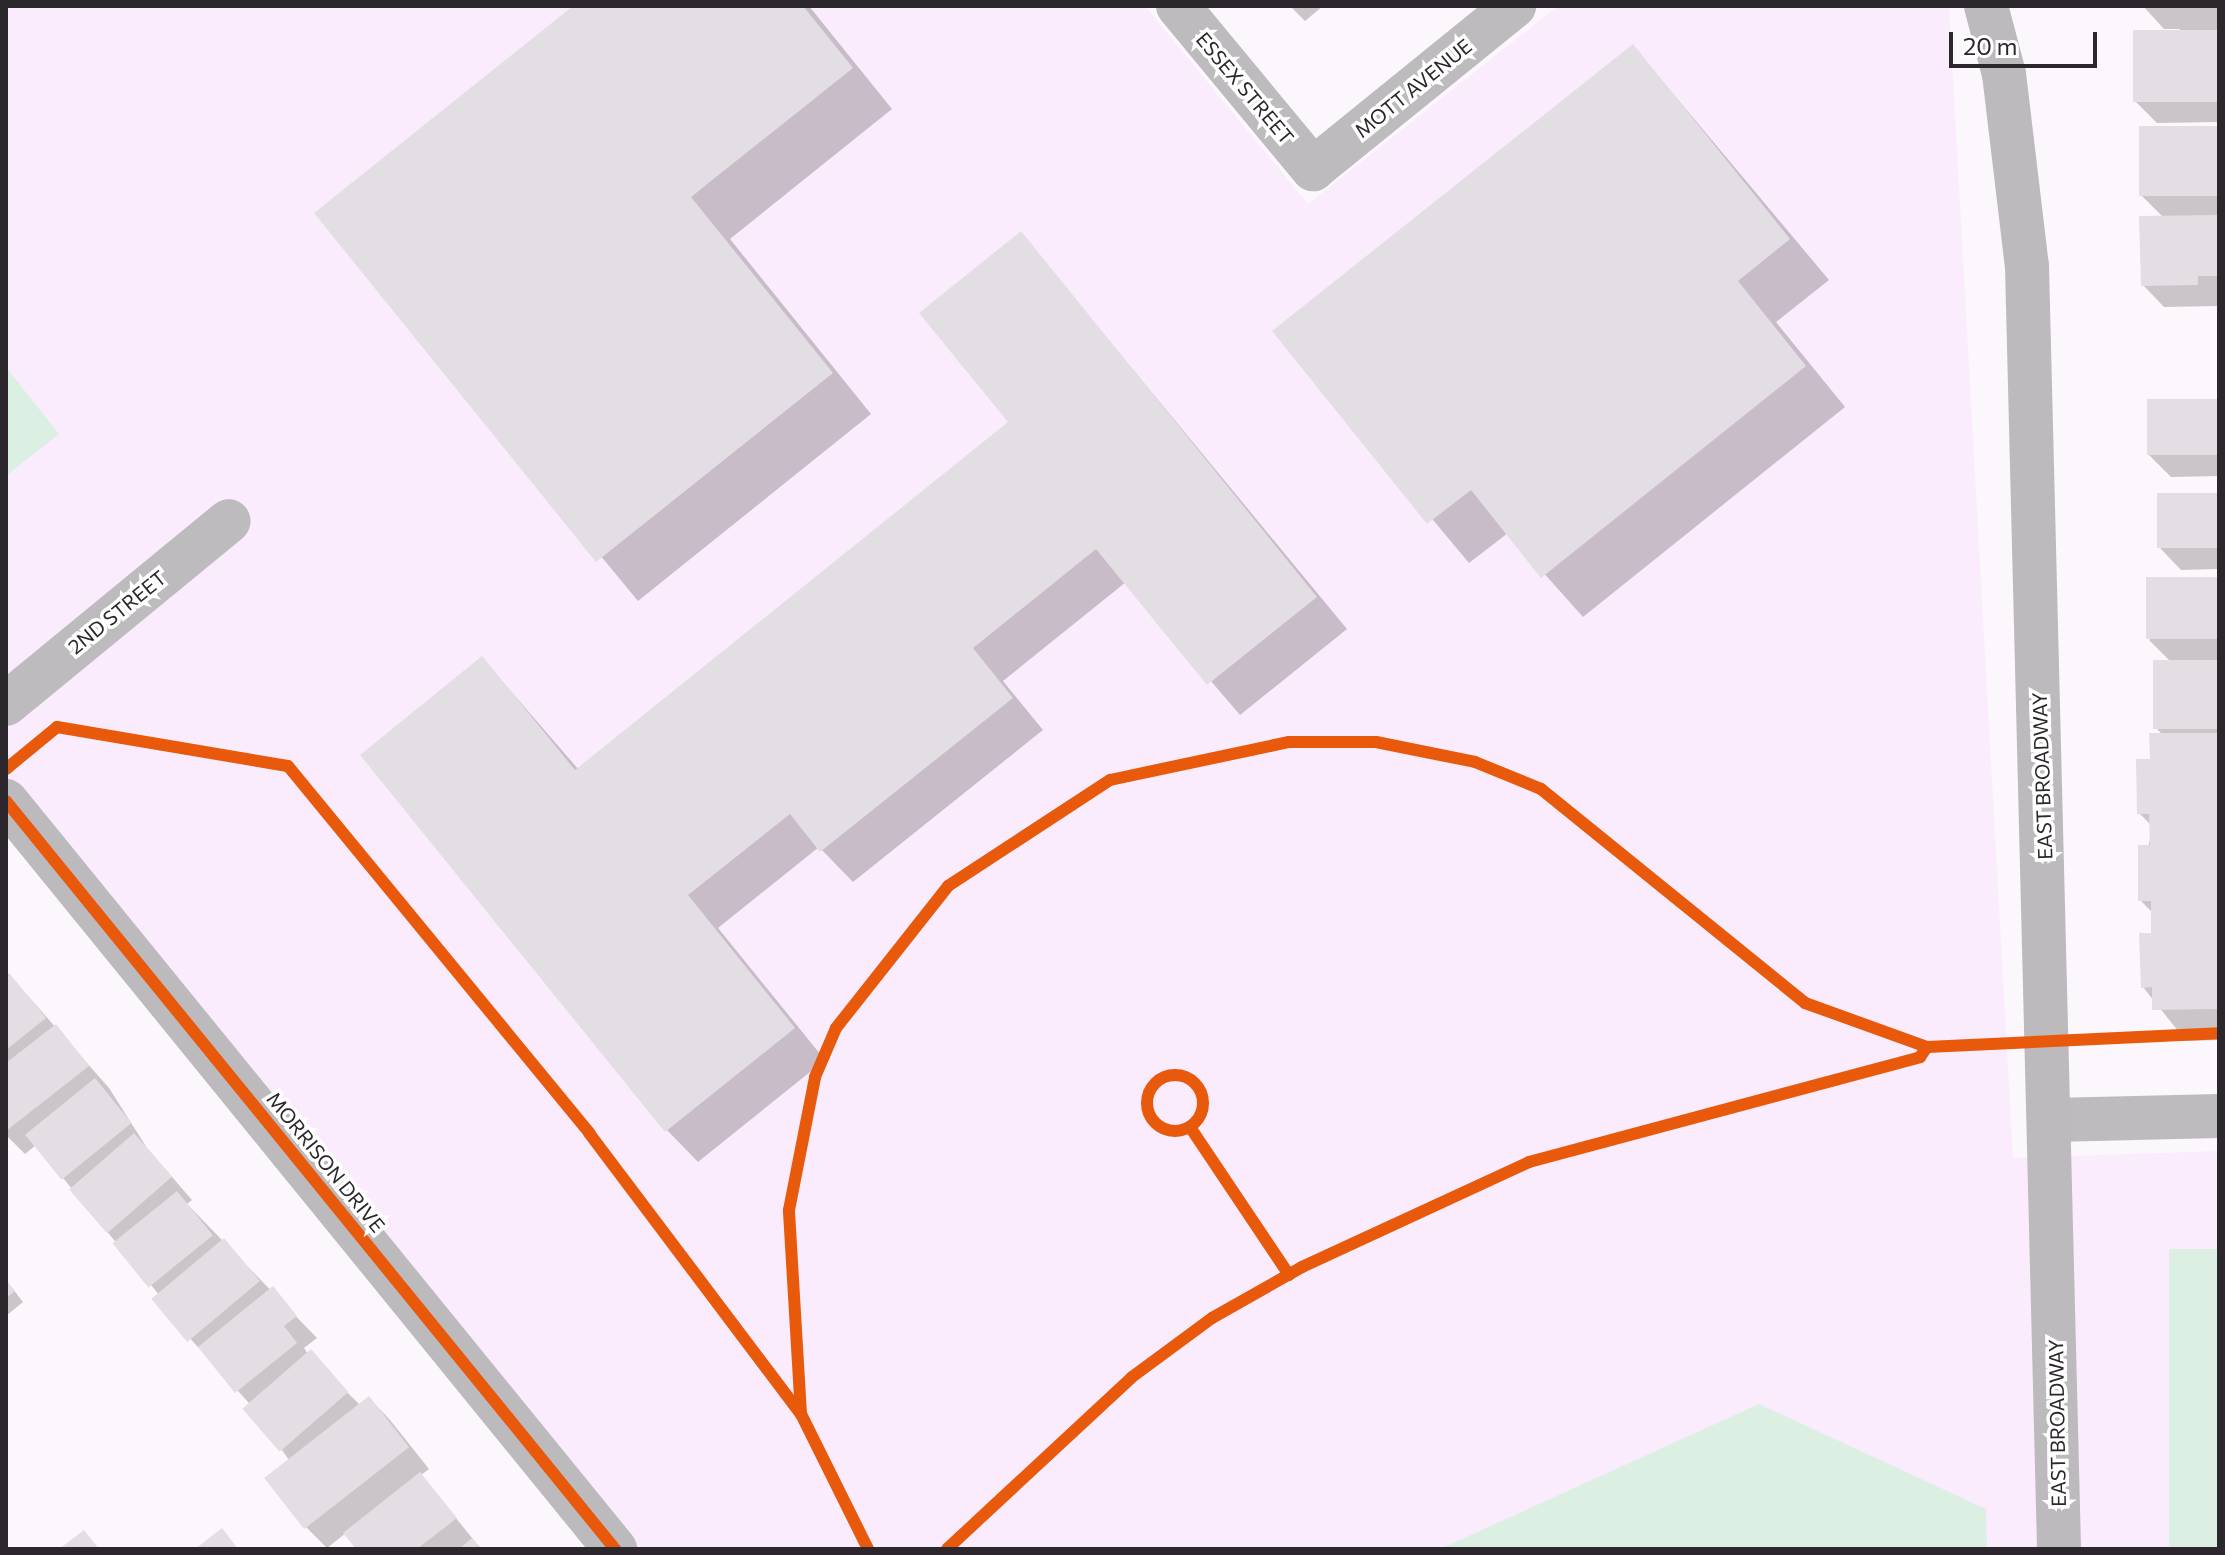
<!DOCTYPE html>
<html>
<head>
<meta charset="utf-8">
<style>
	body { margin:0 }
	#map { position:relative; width:2225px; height:1555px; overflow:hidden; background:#fcf7fc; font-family:Commissioner,sans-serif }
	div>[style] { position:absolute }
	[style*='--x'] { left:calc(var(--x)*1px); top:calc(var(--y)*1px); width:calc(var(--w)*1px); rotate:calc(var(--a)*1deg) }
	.built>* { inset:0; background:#faecfc }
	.green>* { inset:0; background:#dcefe3; transform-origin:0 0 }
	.shadow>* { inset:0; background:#0003 }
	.building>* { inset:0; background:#e3dee4; transform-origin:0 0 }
	.street>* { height:44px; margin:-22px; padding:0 22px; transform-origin:22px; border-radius:22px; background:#bdbbbd }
	.secondary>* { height:44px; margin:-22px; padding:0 22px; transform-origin:22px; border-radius:22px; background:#bcbabd }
	.cycleway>* { height:12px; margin:-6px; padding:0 6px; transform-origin:6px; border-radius:6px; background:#e8590c }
	.cycleway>.ring { margin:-6px; padding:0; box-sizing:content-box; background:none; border:12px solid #e8590c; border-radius:50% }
	span { translate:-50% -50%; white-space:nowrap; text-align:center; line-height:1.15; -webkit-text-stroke:7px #fff; paint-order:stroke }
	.street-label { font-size:20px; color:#2c272d }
	.frame { position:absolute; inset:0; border:8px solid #2c272d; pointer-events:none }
	.scale { position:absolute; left:1949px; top:32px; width:148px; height:36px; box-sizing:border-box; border:4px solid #2c272d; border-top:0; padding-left:10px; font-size:24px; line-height:28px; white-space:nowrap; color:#2c272d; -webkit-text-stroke:6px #fff; paint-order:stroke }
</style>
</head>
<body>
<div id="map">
	<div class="built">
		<div style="clip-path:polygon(6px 6px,1145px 6px,1308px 204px,1558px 6px,1949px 6px,2013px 1158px,2219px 1151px,2219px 1549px,615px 1549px,6px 801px)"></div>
	</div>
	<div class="green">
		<div style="clip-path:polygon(6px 367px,59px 434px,6px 476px)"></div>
		<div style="left:2219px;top:1249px;width:300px;height:50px;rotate:90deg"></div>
		<div style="clip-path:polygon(1759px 1404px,1986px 1509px,1987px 1549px,1440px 1549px)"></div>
	</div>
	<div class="shadow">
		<div style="clip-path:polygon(576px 6px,809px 6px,892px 109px,730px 239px,871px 414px,638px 601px,317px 213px)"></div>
		<div style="clip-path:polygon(1290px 6px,1323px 6px,1305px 21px)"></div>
		<div style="clip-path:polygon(2219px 6px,2219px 122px,2157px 123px,2136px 102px,2180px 29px,2164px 29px,2143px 6px)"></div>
		<div style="clip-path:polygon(1633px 46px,1829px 280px,1776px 322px,1845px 407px,1583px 617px,1508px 533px,1469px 563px,1275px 331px)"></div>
		<div style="clip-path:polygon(2219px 128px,2219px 306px,2164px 307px,2143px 285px,2164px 218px,2141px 195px)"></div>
		<div style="clip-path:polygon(1021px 234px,1347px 629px,1240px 715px,1126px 582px,1003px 681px,1043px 730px,853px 882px,819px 847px,718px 928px,825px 1060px,698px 1162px,667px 1130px,482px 658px,579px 770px,1010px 422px)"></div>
		<div style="clip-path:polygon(2219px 404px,2219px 476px,2171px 477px,2149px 455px)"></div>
		<div style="clip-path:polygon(2219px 495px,2219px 569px,2181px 570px,2160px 548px)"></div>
		<div style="clip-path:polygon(2219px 579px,2219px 1040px,2186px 1041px,2143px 987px,2153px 935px,2153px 913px,2140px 900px,2152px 826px,2139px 813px,2163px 735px,2156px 728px,2171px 662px,2149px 640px)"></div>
		<div style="clip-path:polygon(6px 971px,109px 1088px,147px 1148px,192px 1200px,187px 1204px,317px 1338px,304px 1348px,308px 1354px,360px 1405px,369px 1398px,390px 1420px,429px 1469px,421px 1475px,481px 1549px,359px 1549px,346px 1533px,327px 1548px,306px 1527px,289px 1460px,249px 1403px,155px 1300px,160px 1296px,36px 1145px,25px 1154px,6px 1135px)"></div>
		<div style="clip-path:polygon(6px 1280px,23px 1302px,6px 1316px)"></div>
	</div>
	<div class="building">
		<div style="clip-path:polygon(573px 6px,803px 6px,853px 68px,691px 197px,833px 373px,596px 562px,314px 213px)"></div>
		<div style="left:2219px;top:30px;width:72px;height:86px;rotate:90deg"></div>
		<div style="clip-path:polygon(1633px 44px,1790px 239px,1738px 281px,1806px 366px,1541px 578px,1471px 490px,1427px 524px,1272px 331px)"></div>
		<div style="left:2139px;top:126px;width:80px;height:70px"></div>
		<div style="clip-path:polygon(2219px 215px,2219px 276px,2198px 276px,2198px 285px,2141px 286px,2139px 216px)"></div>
		<div style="clip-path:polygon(1021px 231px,1317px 597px,1207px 685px,1096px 549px,973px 648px,1013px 698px,820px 852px,790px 814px,688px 895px,795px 1028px,665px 1132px,360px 755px,482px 656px,575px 770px,1008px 422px,919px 313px)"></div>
		<div style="left:2219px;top:399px;width:56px;height:72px;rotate:90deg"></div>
		<div style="left:2219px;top:493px;width:55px;height:62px;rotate:90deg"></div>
		<div style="left:2219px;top:577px;width:62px;height:73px;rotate:90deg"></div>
		<div style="left:2153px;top:660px;width:66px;height:69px"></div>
		<div style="clip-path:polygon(2149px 733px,2219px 733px,2219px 1009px,2152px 1010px,2152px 987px,2141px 988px,2139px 933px,2151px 933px,2151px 901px,2138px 901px,2138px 845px,2150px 845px,2149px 814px,2137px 814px,2136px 759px,2150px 759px)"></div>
		<div style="clip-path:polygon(10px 974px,46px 1018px,6px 1050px,6px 977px)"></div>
		<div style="clip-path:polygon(56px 1024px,89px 1066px,6px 1131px,6px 1063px)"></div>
		<div style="left:95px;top:1078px;width:58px;height:90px;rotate:51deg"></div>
		<div style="left:134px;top:1133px;width:58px;height:86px;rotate:49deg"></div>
		<div style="left:177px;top:1191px;width:57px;height:83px;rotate:51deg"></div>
		<div style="left:224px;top:1238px;width:56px;height:95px;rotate:50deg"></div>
		<div style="clip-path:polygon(6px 1280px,15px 1291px,6px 1298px)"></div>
		<div style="clip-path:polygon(273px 1286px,297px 1316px,284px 1326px,297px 1343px,235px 1393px,198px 1347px)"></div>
		<div style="left:311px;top:1349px;width:57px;height:91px;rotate:49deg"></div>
		<div style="left:369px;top:1396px;width:65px;height:133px;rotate:52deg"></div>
		<div style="clip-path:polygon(420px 1472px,457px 1518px,417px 1549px,356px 1549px,343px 1533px)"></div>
		<div style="clip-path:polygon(222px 1528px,238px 1549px,195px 1549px)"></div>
		<div style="clip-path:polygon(84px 1530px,99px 1549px,59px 1549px)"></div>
		<div style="clip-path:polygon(472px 1538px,482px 1549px,459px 1549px)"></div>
	</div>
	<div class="street">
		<div style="--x:1178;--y:6;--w:212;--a:50.4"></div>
		<div style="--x:1313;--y:169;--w:259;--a:-39"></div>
		<div style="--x:6;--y:704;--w:288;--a:-39.4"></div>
		<div style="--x:2052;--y:1120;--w:167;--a:-1.4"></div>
	</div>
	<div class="secondary">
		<div style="--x:1986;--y:6;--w:70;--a:75.2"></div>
		<div style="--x:2004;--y:74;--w:193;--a:83.2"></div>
		<div style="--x:2027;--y:266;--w:1283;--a:88.57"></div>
		<div style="--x:6;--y:801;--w:965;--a:50.85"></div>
	</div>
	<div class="cycleway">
		<div style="--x:6;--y:769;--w:66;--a:-39.5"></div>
		<div style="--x:57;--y:727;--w:234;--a:9.6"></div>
		<div style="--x:288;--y:766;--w:475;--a:50.6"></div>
		<div style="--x:589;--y:1133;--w:352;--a:53"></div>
		<div style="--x:801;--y:1414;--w:151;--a:63.6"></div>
		<div style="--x:6;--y:801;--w:965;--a:50.85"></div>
		<div class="ring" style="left:1147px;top:1075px;width:44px;height:44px"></div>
		<div style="--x:1190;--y:1127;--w:178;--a:56.2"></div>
		<div style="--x:801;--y:1414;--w:204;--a:-93.4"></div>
		<div style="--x:789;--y:1210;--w:136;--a:-78.9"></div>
		<div style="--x:815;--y:1077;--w:53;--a:-66.8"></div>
		<div style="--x:836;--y:1028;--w:181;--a:-51.7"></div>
		<div style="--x:948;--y:886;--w:194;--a:-33.2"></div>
		<div style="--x:1110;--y:780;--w:183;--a:-12"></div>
		<div style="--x:1289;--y:742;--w:87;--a:0"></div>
		<div style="--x:1376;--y:742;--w:101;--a:11.4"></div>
		<div style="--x:1475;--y:762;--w:71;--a:22.2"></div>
		<div style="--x:1541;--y:789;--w:340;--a:39"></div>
		<div style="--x:1805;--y:1003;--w:130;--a:19.8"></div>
		<div style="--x:1927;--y:1047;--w:292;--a:-2.7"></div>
		<div style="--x:947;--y:1549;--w:253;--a:-42.9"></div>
		<div style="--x:1132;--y:1377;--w:99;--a:-36.4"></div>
		<div style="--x:1212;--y:1318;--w:103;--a:-29.5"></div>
		<div style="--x:1302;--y:1267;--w:250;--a:-24.8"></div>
		<div style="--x:1529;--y:1162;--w:405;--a:-15"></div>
		<div style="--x:1920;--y:1057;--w:12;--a:-55"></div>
	</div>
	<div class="street-label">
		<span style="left:1245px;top:88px;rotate:50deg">ESSEX STREET</span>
		<span style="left:1413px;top:88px;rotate:-39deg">MOTT AVENUE</span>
		<span style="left:117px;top:612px;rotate:-39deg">2ND STREET</span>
		<span style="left:2042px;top:776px;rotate:-92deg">EAST BROADWAY</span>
		<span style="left:326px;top:1162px;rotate:51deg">MORRISON DRIVE</span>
		<span style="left:2057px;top:1423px;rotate:-91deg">EAST BROADWAY</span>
	</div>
	<div class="frame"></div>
	<div class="scale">20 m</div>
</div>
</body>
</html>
